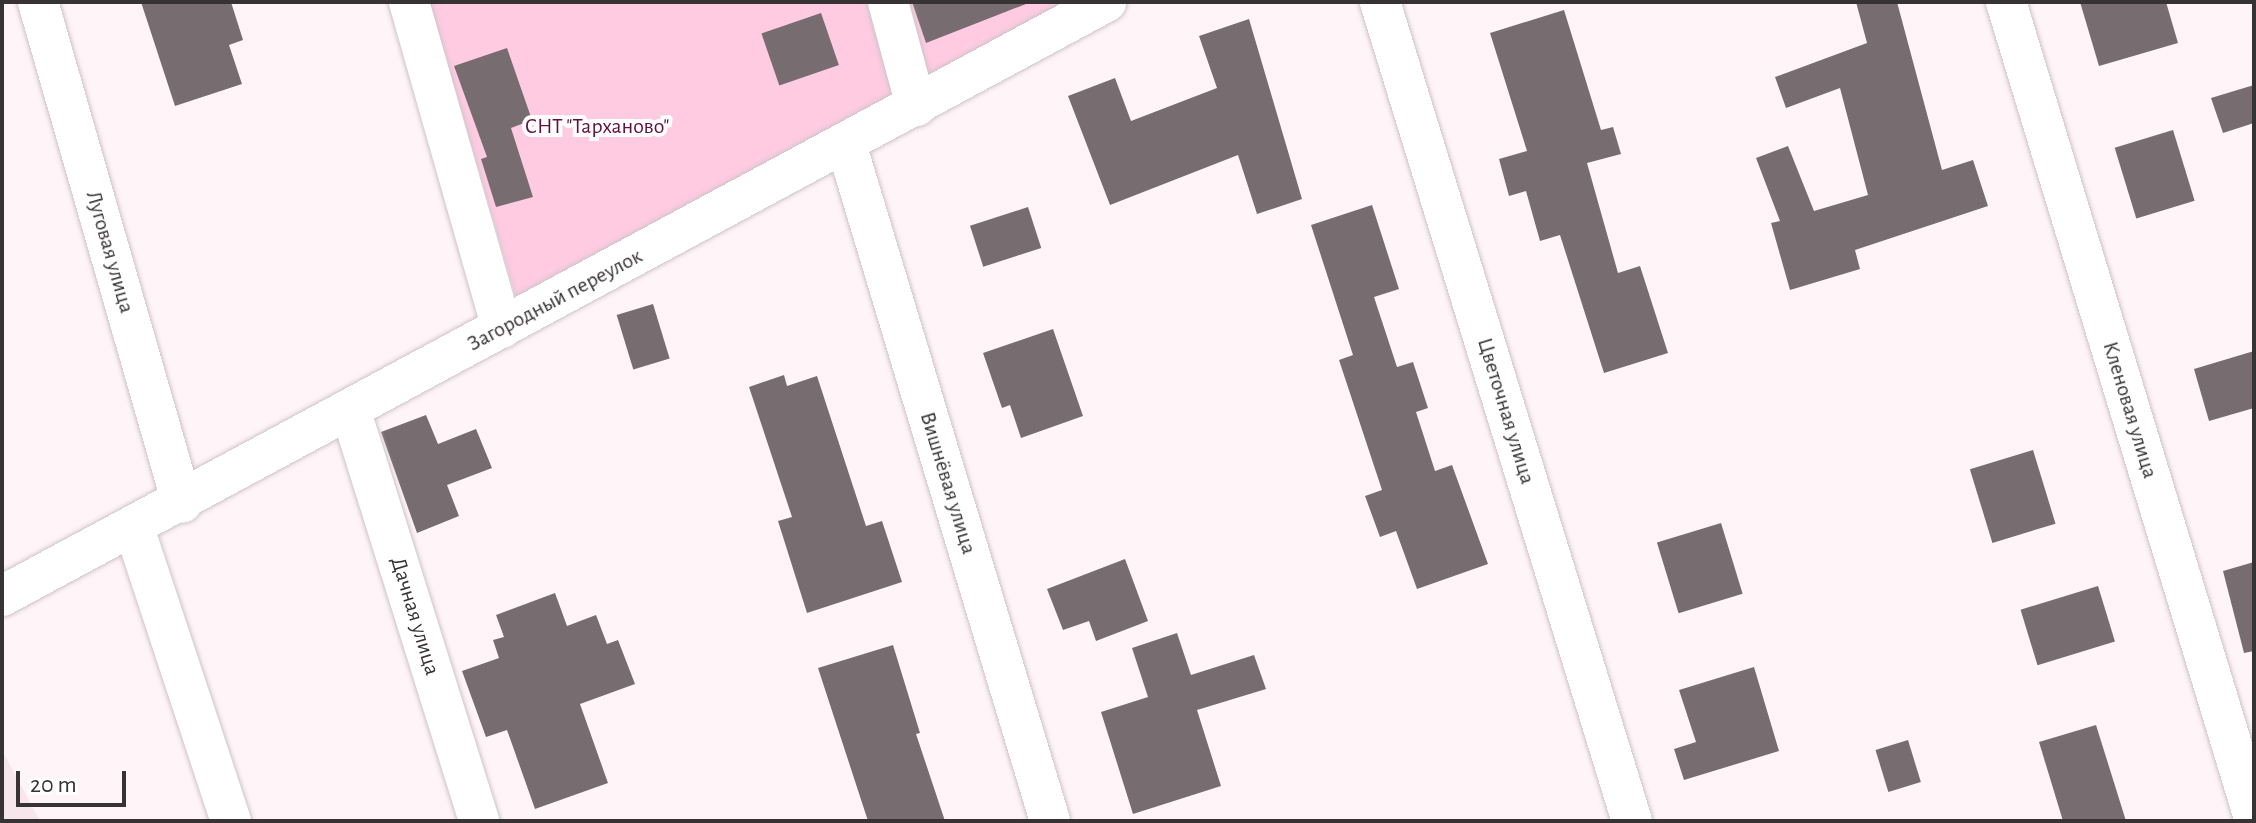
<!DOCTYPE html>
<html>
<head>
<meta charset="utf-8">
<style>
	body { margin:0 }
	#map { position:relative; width:2256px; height:823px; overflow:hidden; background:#fff4f8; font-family:"Alegreya Sans",sans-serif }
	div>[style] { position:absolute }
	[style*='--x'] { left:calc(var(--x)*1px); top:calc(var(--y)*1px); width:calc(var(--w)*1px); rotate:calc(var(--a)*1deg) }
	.built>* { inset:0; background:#f8e6ed }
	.green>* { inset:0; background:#fecbe1 }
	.building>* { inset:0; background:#776d71; transform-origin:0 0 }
	.roads { filter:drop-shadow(0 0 2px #cec4c8) drop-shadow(0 0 2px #cec4c8) }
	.street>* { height:40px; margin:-20px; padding:0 20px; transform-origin:20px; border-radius:20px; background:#fff }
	span { translate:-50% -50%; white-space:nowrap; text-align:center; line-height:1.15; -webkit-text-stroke:8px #fff; paint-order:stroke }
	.park-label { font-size:22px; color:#60113f }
	.street-label { font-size:22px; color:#373335 }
	.frame { position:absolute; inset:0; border:4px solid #373335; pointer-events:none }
	.scale { position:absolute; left:16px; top:771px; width:110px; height:36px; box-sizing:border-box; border:4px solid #373335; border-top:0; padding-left:10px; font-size:24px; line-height:28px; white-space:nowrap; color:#373335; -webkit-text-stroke:6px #fff; paint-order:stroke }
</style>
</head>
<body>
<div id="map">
	<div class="built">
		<div style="clip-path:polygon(2px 750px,40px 821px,2px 821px)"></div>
	</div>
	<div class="green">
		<div style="clip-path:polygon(430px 2px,1090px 2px,520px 312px)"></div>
	</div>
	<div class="building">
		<div style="clip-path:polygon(141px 2px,231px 2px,243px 40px,229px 45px,242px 84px,175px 106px)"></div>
		<div style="clip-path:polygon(912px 2px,1025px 2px,1026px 4px,926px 43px)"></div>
		<div style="clip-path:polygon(1856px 2px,1897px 2px,1942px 170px,1973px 160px,1988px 206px,1855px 250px,1860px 269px,1790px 290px,1771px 223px,1780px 221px,1756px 158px,1788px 146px,1814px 211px,1868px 195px,1840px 88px,1786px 108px,1775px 77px,1867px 43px)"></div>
		<div style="clip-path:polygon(2080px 2px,2166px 2px,2178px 43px,2099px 66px)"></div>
		<div style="clip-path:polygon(1564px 10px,1601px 130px,1613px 127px,1621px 154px,1587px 163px,1618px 273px,1640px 266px,1668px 353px,1604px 373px,1560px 235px,1540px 241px,1526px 191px,1509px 196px,1499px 159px,1527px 151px,1490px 33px)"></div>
		<div style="left:821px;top:13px;width:55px;height:63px;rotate:71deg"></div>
		<div style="clip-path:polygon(1249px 19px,1302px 199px,1257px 214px,1238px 155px,1110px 205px,1068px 96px,1115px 78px,1131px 121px,1217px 88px,1199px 36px)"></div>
		<div style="clip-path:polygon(507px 48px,532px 120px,511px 128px,533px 197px,496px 207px,481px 159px,487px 157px,454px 66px)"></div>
		<div style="clip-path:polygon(2254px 85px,2254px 123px,2223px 133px,2211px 98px)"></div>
		<div style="left:2173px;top:130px;width:74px;height:61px;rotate:73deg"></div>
		<div style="clip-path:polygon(1372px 205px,1399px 289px,1374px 297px,1397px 367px,1413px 362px,1428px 408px,1416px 412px,1435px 471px,1452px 465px,1488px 564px,1417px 589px,1396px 531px,1380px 537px,1365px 496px,1382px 490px,1339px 360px,1353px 355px,1311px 225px)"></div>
		<div style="left:1028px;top:207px;width:43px;height:61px;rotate:72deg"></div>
		<div style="left:653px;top:304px;width:57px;height:38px;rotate:73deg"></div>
		<div style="clip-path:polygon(1053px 329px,1083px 416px,1021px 438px,1010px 405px,1002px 408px,983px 353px)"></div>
		<div style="clip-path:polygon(2254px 351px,2254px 408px,2209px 421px,2194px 369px)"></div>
		<div style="clip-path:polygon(784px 375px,787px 386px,817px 376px,866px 526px,882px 521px,902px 582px,807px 613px,778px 521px,792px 517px,749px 387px)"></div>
		<div style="clip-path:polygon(426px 415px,438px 444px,476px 429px,492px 468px,447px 485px,459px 516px,417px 533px,381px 432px)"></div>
		<div style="left:2033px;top:450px;width:77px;height:66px;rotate:73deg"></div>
		<div style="left:1721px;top:523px;width:74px;height:67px;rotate:73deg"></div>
		<div style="clip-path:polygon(1125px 559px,1148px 621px,1096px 641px,1089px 621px,1063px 630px,1047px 589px)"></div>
		<div style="clip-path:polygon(2254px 562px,2254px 651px,2244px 653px,2223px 571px)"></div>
		<div style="left:2098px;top:586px;width:58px;height:81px;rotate:73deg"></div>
		<div style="clip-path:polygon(555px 593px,567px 626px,596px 615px,607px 644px,618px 640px,635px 684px,580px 704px,608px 783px,535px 809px,507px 730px,486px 737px,462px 671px,499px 658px,493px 640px,504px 637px,496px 615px)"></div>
		<div style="clip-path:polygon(1177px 633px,1191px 675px,1254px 655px,1266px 689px,1197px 710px,1221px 786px,1133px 814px,1101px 712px,1148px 697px,1132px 648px)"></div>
		<div style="clip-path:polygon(893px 645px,920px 733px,916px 734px,945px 821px,868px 821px,818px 668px)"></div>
		<div style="clip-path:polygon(1754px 667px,1779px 751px,1684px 780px,1674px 749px,1696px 742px,1679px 690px)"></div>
		<div style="clip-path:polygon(2096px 725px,2126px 821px,2063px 821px,2039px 742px)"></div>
		<div style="left:1908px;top:740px;width:44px;height:34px;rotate:73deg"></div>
	</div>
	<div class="roads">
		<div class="street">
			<div style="--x:38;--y:2;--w:521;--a:73.96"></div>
			<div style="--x:409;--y:2;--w:339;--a:74.1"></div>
			<div style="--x:888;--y:2;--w:108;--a:74.9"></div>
			<div style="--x:1380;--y:2;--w:857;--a:72.9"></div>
			<div style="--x:2006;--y:2;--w:853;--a:73.09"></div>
			<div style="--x:846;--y:144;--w:707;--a:73.23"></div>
			<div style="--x:351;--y:412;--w:429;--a:72.6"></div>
			<div style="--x:134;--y:528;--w:309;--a:71.7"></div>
			<div style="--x:2;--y:596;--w:1254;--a:-28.28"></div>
		</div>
	</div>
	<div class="park-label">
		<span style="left:597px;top:127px">СНТ "Тарханово"</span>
	</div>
	<div class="street-label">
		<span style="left:110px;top:252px;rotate:74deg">Луговая улица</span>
		<span style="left:555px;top:300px;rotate:-28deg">Загородный переулок</span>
		<span style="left:2130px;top:410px;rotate:73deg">Кленовая улица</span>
		<span style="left:1506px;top:411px;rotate:73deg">Цветочная улица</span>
		<span style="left:948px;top:483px;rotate:73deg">Вишнёвая улица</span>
		<span style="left:415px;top:616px;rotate:73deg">Дачная улица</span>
	</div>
	<div class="frame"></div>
	<div class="scale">20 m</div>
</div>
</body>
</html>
